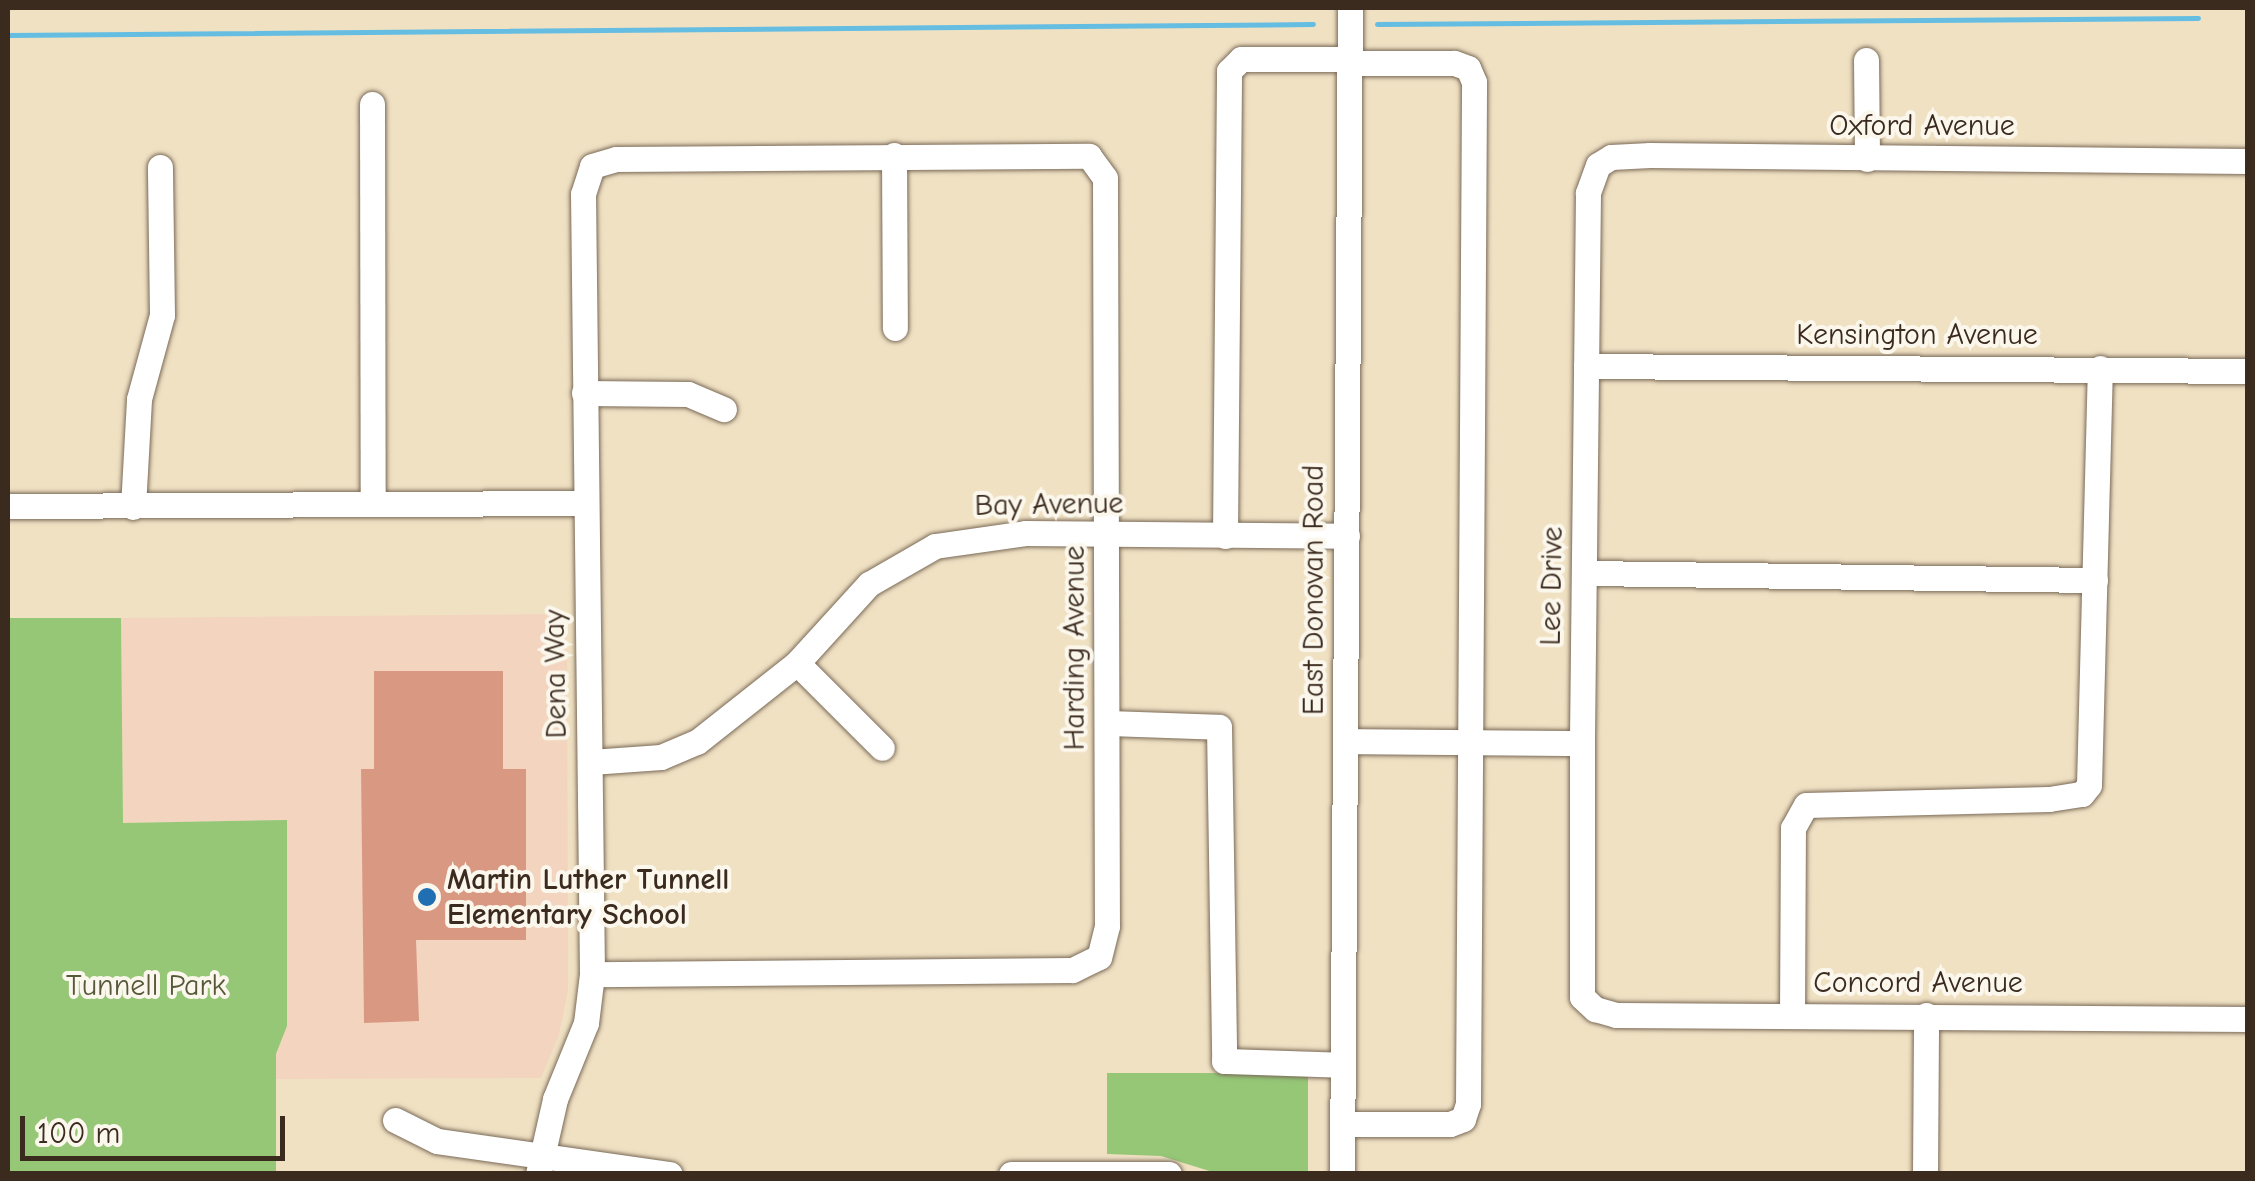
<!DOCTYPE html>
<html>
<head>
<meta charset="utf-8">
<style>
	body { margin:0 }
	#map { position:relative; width:2255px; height:1181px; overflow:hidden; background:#f0e1c3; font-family:"Comic Neue",sans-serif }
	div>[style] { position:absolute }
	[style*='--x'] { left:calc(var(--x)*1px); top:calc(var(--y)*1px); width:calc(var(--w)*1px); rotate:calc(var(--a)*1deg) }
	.built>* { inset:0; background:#f3d4be }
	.green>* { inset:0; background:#95c777 }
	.stream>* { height:5px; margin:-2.5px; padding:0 2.5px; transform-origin:2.5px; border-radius:2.5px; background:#65bde2 }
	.building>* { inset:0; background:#d99882 }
	.roads { filter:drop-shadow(0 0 2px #7a6a58) drop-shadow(0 0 2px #7a6a58) }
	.minor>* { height:25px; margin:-12.5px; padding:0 12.5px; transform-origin:12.5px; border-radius:12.5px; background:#fff }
	.dots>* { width:28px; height:28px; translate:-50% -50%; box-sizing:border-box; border:5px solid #fbf7ec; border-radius:50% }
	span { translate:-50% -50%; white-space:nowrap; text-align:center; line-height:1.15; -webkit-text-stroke:8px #fbf7ec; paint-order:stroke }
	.street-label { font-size:30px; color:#3b2a1e }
	.poi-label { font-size:30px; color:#3b2a1e; font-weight:700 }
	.left { translate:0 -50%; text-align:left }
	.park-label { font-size:30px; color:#565939 }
	.frame { position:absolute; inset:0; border:10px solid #3b2a1e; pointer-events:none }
	.scale { position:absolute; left:20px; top:1116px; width:265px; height:45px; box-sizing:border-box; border:5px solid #3b2a1e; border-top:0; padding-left:12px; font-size:30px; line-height:35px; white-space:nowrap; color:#3b2a1e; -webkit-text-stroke:8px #fbf7ec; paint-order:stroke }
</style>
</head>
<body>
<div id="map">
	<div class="built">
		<div style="clip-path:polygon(567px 614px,568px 990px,559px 1035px,541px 1078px,276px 1079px,276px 1054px,287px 1026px,286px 820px,123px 823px,121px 618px)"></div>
	</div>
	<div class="green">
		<div style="clip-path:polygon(8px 618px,121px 618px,123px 823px,287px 820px,287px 1026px,276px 1054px,276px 1173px,8px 1173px)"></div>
		<div style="clip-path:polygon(1107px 1073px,1308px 1073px,1308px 1173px,1216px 1173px,1161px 1156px,1107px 1154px)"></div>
	</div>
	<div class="stream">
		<div style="--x:1377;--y:24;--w:821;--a:-0.42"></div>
		<div style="--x:8;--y:35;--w:1305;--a:-0.48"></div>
	</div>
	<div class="building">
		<div style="clip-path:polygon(374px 671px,503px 671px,503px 769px,526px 769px,526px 940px,416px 940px,419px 1021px,364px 1023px,361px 769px,374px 769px)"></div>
	</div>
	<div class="roads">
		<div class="minor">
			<div style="--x:1866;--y:60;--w:99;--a:89.4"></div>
			<div style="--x:372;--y:104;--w:400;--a:89.9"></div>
			<div style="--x:894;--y:155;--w:173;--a:89.7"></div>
			<div style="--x:2248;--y:161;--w:598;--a:-179.43"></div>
			<div style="--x:1650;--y:155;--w:39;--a:177"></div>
			<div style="--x:1611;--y:157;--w:15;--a:148"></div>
			<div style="--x:1598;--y:165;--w:30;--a:110"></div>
			<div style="--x:1588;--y:193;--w:550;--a:90.63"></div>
			<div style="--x:1582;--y:743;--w:254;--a:90"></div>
			<div style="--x:1582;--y:997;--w:18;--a:43"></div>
			<div style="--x:1595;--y:1009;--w:22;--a:16"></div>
			<div style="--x:1616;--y:1015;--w:632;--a:0.36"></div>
			<div style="--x:1586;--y:366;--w:662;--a:0.43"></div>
			<div style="--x:584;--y:393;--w:104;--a:0.6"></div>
			<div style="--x:688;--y:394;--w:39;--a:23"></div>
			<div style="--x:8;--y:506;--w:578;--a:-0.3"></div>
			<div style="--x:133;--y:507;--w:108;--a:-86.8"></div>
			<div style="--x:139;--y:399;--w:87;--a:-74.7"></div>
			<div style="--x:162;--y:315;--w:148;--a:-90.8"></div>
			<div style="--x:1225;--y:536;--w:465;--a:-89.5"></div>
			<div style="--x:1229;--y:71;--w:17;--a:-45"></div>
			<div style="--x:1241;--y:59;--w:109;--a:0"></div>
			<div style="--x:1586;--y:573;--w:509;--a:0.79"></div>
			<div style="--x:797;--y:663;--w:120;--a:45"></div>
			<div style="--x:1107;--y:723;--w:112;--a:2"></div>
			<div style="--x:1219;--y:727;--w:334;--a:89.1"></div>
			<div style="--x:1224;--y:1061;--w:119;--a:1.9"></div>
			<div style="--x:1345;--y:741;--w:237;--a:0.5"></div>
			<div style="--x:591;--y:762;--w:70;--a:-4.1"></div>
			<div style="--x:661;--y:757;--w:39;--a:-23"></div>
			<div style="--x:697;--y:742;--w:127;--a:-38.3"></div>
			<div style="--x:797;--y:663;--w:107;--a:-47.7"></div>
			<div style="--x:869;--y:584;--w:76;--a:-29.9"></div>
			<div style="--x:935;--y:546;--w:91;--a:-8.2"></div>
			<div style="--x:1025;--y:533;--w:322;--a:0.5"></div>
			<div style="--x:1792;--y:1015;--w:187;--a:-89.7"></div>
			<div style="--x:1793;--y:828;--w:26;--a:-61"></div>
			<div style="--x:1806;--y:805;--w:243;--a:-1.4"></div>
			<div style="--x:2049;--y:799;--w:33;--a:-9"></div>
			<div style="--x:2082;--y:794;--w:11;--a:-52"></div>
			<div style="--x:2089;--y:785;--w:417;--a:-88.5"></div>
			<div style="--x:395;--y:1120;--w:47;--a:26.6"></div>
			<div style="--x:437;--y:1141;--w:235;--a:8.1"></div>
			<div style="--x:1343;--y:1124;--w:107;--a:0"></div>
			<div style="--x:1450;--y:1124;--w:14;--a:-21"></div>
			<div style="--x:1463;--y:1119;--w:16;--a:-72"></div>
			<div style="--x:1468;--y:1104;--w:1022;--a:-89.66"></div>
			<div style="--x:1474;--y:82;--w:15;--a:-113"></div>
			<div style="--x:1468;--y:68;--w:15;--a:-160"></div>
			<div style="--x:1454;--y:63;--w:104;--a:180"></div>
			<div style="--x:538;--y:1174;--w:77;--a:-77.2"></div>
			<div style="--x:555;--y:1099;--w:82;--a:-67.8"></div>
			<div style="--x:586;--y:1023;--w:49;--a:-83"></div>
			<div style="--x:592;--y:974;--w:780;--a:-90.66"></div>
			<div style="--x:583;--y:194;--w:29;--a:-72"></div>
			<div style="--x:592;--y:166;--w:25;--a:-16"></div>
			<div style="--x:616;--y:159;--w:473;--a:-0.4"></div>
			<div style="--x:1089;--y:156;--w:27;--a:54"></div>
			<div style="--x:1105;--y:178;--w:748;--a:89.85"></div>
			<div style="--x:1107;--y:926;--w:32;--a:104"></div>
			<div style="--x:1099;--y:957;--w:30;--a:154"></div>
			<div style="--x:1072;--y:970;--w:480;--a:179.5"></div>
			<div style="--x:1011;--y:1174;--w:158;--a:0"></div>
			<div style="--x:1342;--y:1174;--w:1166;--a:-89.61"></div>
			<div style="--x:1925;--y:1174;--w:159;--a:-89.6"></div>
		</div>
	</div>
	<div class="dots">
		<div style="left:427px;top:897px;background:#1f6fb2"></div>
	</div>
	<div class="street-label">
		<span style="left:1922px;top:126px">Oxford Avenue</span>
		<span style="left:1917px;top:335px">Kensington Avenue</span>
		<span style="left:1049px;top:505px;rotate:-1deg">Bay Avenue</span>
		<span style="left:1552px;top:586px;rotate:-89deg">Lee Drive</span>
		<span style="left:1314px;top:590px;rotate:-90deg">East Donovan Road</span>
		<span style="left:1075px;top:648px;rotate:-90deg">Harding Avenue</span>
		<span style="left:556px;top:674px;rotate:-91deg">Dena Way</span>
		<span style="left:1918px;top:983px">Concord Avenue</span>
	</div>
	<div class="poi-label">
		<span class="left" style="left:447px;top:897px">Martin Luther Tunnell<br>Elementary School</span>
	</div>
	<div class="park-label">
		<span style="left:146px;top:986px">Tunnell Park</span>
	</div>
	<div class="frame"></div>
	<div class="scale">100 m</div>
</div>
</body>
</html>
